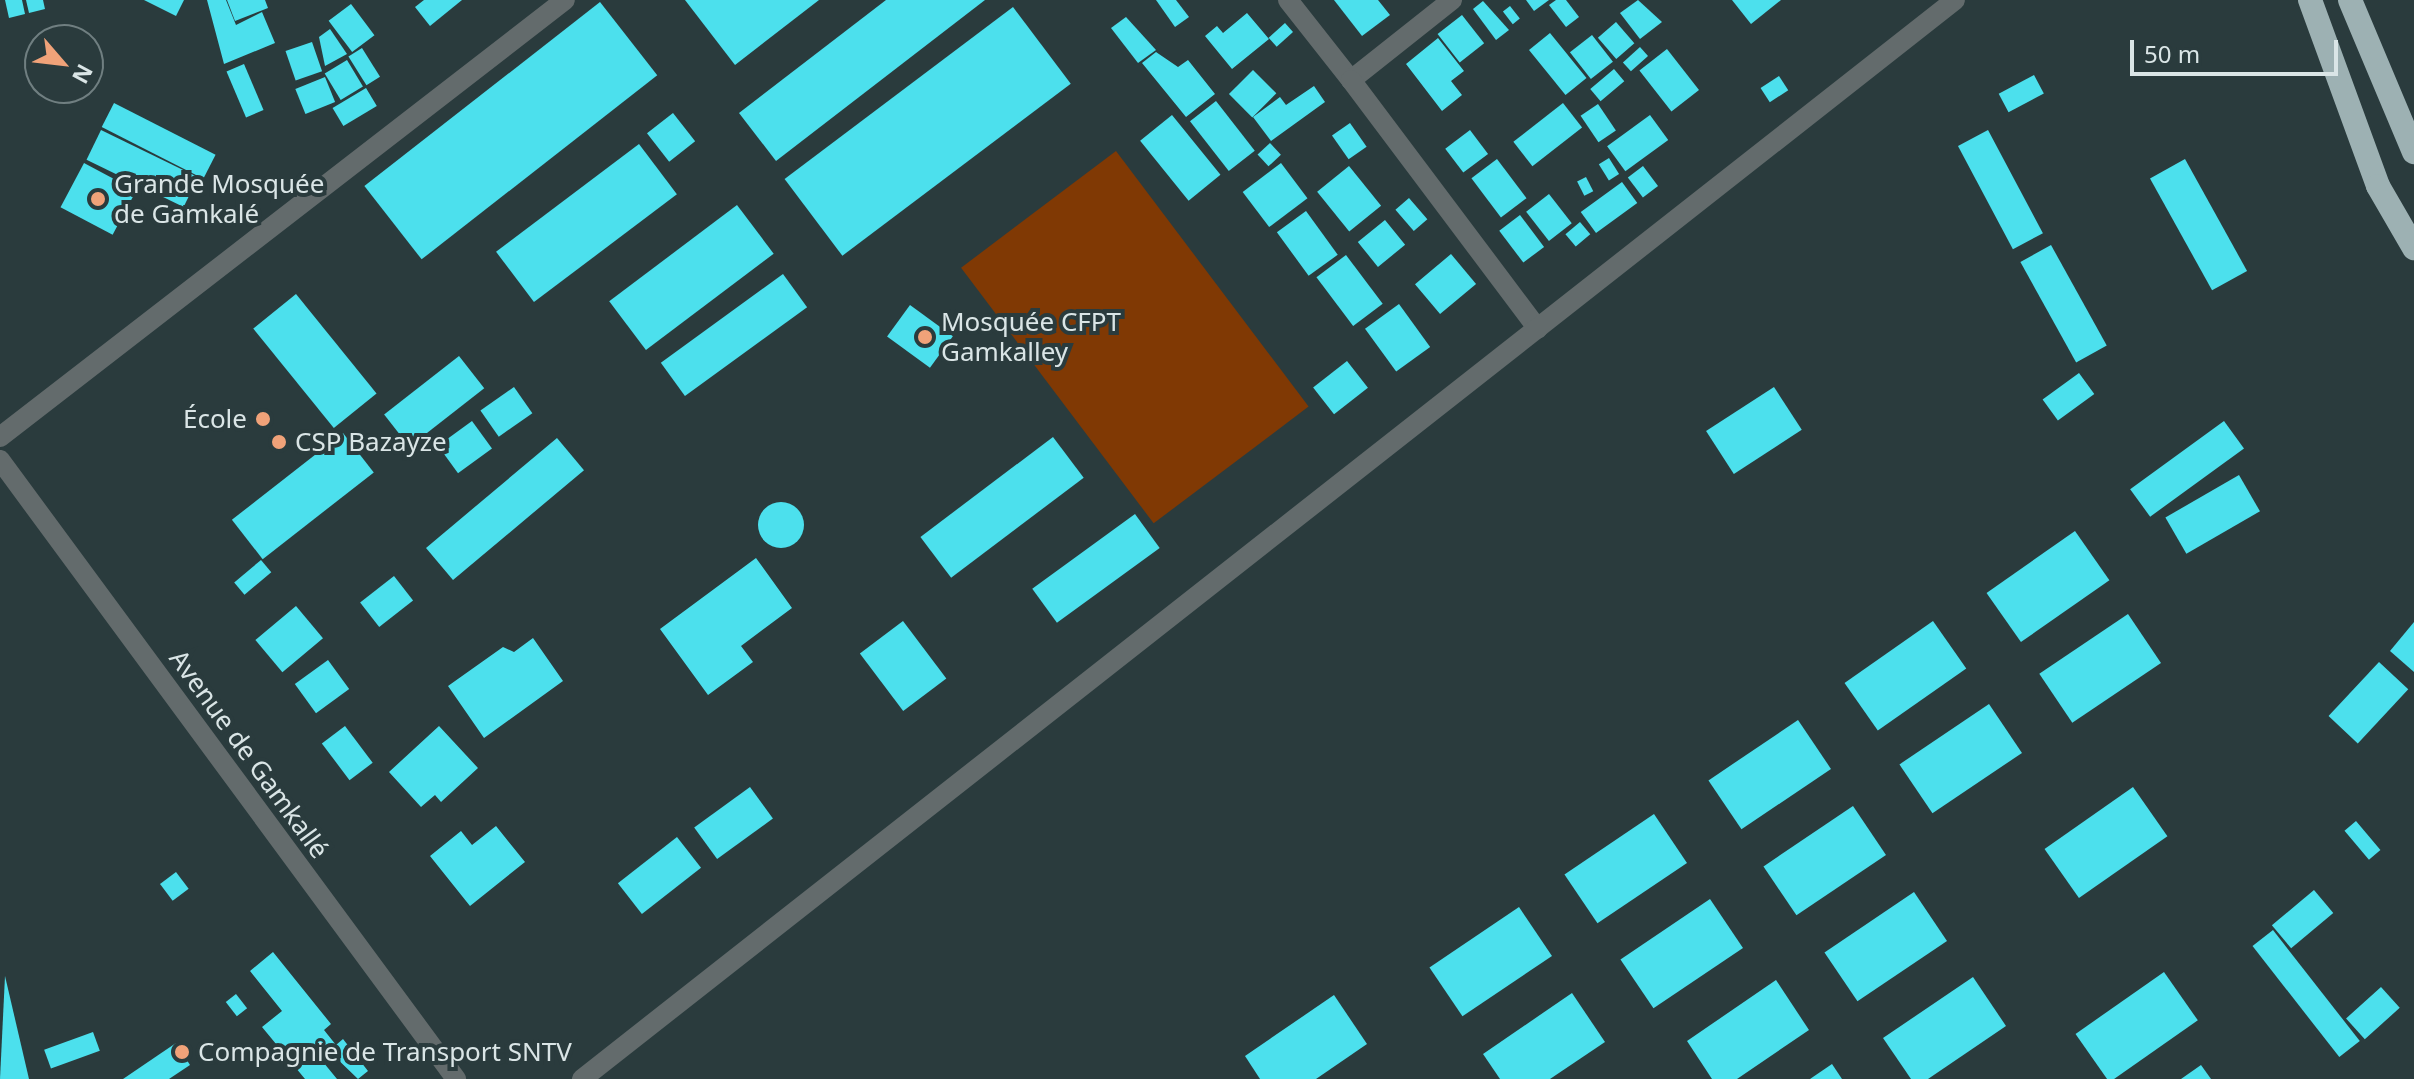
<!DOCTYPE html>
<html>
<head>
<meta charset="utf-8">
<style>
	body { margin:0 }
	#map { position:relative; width:2414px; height:1079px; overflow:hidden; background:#2a3b3d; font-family:"Noto Sans",sans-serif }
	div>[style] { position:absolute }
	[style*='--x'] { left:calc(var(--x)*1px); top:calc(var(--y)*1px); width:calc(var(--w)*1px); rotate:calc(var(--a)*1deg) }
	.green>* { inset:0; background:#803904; transform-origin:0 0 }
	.building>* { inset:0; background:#4ce0ed; transform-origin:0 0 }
	.round { border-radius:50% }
	.minor>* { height:20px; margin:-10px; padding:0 10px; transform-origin:10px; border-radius:10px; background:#636b6c }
	.highway>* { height:24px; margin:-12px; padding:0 12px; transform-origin:12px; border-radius:12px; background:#9db1b3 }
	.dots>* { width:22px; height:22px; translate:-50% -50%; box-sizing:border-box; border:4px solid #2a3b3d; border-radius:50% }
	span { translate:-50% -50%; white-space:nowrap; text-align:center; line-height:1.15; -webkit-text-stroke:8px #2a3b3d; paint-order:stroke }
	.poi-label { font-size:26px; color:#dae5e6 }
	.left { translate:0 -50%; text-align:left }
	.right { translate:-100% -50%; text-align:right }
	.street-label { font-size:26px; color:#dae5e6 }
	.north { position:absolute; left:24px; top:24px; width:80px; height:80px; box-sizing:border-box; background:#2a3b3d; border:2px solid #707f81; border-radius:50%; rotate:118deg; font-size:22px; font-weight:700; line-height:32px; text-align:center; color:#dae5e6 }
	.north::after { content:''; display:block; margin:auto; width:28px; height:36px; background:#f0a279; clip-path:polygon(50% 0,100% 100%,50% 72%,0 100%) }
	.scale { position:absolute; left:2130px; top:40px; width:208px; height:36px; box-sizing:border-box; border:4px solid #dae5e6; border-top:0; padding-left:10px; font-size:24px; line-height:28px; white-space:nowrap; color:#dae5e6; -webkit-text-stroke:6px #2a3b3d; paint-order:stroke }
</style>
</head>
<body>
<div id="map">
	<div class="green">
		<div style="left:1116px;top:151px;width:320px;height:194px;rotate:53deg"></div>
	</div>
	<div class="building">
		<div style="clip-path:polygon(5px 0,22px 0,25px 14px,9px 18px)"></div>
		<div style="clip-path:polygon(26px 0,43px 0,45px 9px,29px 13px)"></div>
		<div style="clip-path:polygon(144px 0,184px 0,176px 16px)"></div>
		<div style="clip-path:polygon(207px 0,226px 0,236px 25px,262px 12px,275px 43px,224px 64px)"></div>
		<div style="clip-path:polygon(227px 0,265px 0,268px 8px,235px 21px)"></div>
		<div style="clip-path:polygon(424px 0,462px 0,430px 26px,415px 7px)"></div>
		<div style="clip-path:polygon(685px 0,819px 0,735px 65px)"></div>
		<div style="clip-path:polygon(886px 0,985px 0,776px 161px,739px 113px)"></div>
		<div style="clip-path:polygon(1156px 0,1176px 0,1189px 17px,1175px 27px)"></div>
		<div style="clip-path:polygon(1334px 0,1378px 0,1390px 15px,1362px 36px)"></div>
		<div style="clip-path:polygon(1526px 0,1549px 0,1534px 11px)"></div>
		<div style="clip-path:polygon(1556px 0,1566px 0,1579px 17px,1566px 27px,1549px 5px)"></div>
		<div style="clip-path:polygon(1638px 0,1662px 22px,1640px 39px,1620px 13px)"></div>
		<div style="clip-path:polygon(1732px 0,1781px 0,1751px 24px)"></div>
		<div style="clip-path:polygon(1483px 1px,1509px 30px,1496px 40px,1473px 9px)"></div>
		<div style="left:600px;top:2px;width:93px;height:299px;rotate:52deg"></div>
		<div style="left:351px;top:4px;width:39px;height:28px;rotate:53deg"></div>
		<div style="left:1510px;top:6px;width:16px;height:9px;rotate:52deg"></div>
		<div style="left:1013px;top:7px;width:96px;height:286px;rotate:53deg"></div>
		<div style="clip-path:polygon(1247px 13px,1269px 39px,1232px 69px,1205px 36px,1217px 26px,1223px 33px)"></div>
		<div style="left:1462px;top:15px;width:36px;height:31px;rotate:52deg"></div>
		<div style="clip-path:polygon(1126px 17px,1156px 50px,1138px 63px,1111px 28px)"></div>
		<div style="left:1616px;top:22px;width:28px;height:24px;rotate:49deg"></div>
		<div style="left:1285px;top:23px;width:12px;height:22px;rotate:48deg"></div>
		<div style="clip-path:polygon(330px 29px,347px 54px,325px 66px,319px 37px)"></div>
		<div style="left:1550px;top:33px;width:58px;height:27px;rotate:51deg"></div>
		<div style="left:1592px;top:35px;width:34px;height:28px;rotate:52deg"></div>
		<div style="clip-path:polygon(1438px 38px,1464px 71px,1451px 81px,1462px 95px,1442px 111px,1406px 64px)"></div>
		<div style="left:312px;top:42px;width:31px;height:28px;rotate:71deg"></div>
		<div style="left:1640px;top:47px;width:12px;height:23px;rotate:48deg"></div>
		<div style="left:362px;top:48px;width:34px;height:16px;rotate:58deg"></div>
		<div style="left:1667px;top:49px;width:52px;height:35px;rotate:52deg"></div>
		<div style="clip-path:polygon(1156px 52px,1178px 67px,1188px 60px,1215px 94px,1186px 117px,1142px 63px)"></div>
		<div style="left:347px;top:60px;width:31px;height:26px;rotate:59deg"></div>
		<div style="left:244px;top:64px;width:50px;height:19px;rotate:67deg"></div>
		<div style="left:1614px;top:69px;width:16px;height:31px;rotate:50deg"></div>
		<div style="left:1253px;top:70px;width:33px;height:34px;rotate:45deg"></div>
		<div style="left:2034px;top:75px;width:21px;height:40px;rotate:62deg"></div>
		<div style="left:1779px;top:76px;width:17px;height:22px;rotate:57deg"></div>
		<div style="left:325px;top:77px;width:27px;height:32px;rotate:68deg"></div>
		<div style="clip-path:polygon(1314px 86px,1325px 102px,1271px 141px,1253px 117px,1280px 97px,1286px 105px)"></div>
		<div style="left:366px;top:88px;width:21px;height:39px;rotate:59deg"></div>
		<div style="left:1216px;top:101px;width:63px;height:33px;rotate:52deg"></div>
		<div style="left:114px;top:103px;width:114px;height:27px;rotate:27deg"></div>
		<div style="left:1563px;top:103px;width:31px;height:63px;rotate:52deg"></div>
		<div style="left:1598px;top:104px;width:32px;height:21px;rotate:56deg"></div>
		<div style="left:673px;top:113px;width:36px;height:33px;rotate:52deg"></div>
		<div style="left:1172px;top:115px;width:77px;height:41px;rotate:51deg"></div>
		<div style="left:1650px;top:115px;width:31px;height:53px;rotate:54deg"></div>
		<div style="left:1350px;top:123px;width:29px;height:22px;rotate:55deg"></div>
		<div style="left:101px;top:130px;width:108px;height:33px;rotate:26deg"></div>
		<div style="left:1470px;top:130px;width:30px;height:31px;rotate:53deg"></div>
		<div style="left:1988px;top:130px;width:117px;height:34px;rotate:62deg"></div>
		<div style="left:1270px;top:143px;width:16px;height:17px;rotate:47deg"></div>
		<div style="left:639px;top:144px;width:63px;height:179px;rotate:53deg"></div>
		<div style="left:1609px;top:158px;width:19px;height:12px;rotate:58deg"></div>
		<div style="left:1497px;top:159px;width:49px;height:32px;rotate:53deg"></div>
		<div style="left:2185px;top:159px;width:128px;height:40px;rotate:61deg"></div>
		<div style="left:84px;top:163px;width:59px;height:50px;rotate:28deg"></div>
		<div style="left:1281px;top:163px;width:44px;height:48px;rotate:53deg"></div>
		<div style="left:1349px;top:166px;width:51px;height:41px;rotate:51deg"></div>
		<div style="left:1643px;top:166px;width:25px;height:19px;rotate:53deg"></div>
		<div style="left:1586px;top:177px;width:16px;height:10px;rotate:63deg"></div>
		<div style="left:1622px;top:182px;width:26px;height:51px;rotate:54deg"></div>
		<div style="left:1549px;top:194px;width:37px;height:29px;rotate:52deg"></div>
		<div style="left:1409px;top:198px;width:28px;height:18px;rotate:49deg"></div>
		<div style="left:737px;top:205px;width:61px;height:160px;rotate:53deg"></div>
		<div style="left:1306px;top:211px;width:54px;height:36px;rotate:54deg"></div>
		<div style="left:1520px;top:215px;width:40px;height:26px;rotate:53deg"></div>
		<div style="left:1385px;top:220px;width:32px;height:35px;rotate:51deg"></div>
		<div style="left:1580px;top:222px;width:16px;height:19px;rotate:50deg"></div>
		<div style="left:2051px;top:245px;width:115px;height:35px;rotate:61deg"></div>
		<div style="left:1451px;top:254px;width:39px;height:47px;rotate:50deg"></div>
		<div style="left:1346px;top:255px;width:61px;height:37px;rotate:53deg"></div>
		<div style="left:783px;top:274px;width:41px;height:151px;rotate:54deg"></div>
		<div style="left:296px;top:294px;width:128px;height:55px;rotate:51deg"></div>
		<div style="left:1399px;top:304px;width:53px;height:42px;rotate:54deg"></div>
		<div style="left:910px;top:305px;width:53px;height:39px;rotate:36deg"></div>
		<div style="left:459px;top:356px;width:41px;height:95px;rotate:52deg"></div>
		<div style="left:1347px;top:361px;width:34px;height:43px;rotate:52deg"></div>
		<div style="left:2079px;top:373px;width:26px;height:45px;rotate:54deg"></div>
		<div style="left:514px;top:387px;width:32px;height:41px;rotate:55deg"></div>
		<div style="left:1774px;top:387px;width:51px;height:81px;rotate:57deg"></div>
		<div style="left:472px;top:421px;width:34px;height:42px;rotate:54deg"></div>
		<div style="left:2224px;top:421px;width:34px;height:116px;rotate:54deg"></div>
		<div style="left:343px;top:433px;width:50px;height:141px;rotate:52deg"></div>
		<div style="left:1053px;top:437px;width:51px;height:166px;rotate:53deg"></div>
		<div style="left:557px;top:438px;width:42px;height:171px;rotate:50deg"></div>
		<div style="left:2239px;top:475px;width:42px;height:85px;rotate:60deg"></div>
		<div class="round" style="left:758px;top:502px;width:46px;height:46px"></div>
		<div style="left:1135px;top:514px;width:42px;height:127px;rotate:54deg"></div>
		<div style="left:2075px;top:531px;width:60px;height:108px;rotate:55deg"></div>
		<div style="clip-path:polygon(756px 558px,792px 608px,741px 646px,753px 662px,708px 695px,660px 629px)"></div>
		<div style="left:261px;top:560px;width:16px;height:35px;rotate:50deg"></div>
		<div style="left:394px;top:576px;width:31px;height:43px;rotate:52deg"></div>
		<div style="left:296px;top:606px;width:42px;height:53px;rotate:50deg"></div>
		<div style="left:2128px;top:614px;width:59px;height:107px;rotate:56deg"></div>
		<div style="left:903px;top:621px;width:72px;height:54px;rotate:53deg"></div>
		<div style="left:1933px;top:621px;width:58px;height:108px;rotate:55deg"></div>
		<div style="clip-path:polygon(2414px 622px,2414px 672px,2390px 651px)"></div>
		<div style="clip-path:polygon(533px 638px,563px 681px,484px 738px,448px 686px,503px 647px,514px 652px)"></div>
		<div style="left:328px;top:660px;width:36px;height:41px;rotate:54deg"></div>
		<div style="left:2379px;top:662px;width:40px;height:74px;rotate:43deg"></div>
		<div style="left:1989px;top:704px;width:59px;height:108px;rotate:56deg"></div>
		<div style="left:1798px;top:720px;width:59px;height:108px;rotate:56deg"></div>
		<div style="left:345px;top:726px;width:46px;height:29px;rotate:53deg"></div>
		<div style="clip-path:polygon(439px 726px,478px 768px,441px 802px,435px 795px,421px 807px,389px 772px)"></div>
		<div style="left:750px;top:787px;width:39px;height:69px;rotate:54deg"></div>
		<div style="left:2133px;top:787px;width:60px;height:108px;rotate:55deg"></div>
		<div style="left:1853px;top:806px;width:59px;height:108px;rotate:56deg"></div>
		<div style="left:1654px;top:814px;width:59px;height:108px;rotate:56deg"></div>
		<div style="left:2356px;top:821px;width:38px;height:15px;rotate:50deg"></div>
		<div style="clip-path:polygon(496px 826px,525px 862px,470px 906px,430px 856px,461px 831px,472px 845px)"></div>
		<div style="left:677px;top:837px;width:39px;height:75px;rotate:52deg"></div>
		<div style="left:176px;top:872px;width:21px;height:20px;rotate:53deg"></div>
		<div style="left:2314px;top:890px;width:30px;height:55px;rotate:50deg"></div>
		<div style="left:1914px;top:892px;width:59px;height:108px;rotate:56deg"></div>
		<div style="left:1710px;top:899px;width:59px;height:108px;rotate:56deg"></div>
		<div style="left:1519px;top:907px;width:59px;height:108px;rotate:56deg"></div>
		<div style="left:2273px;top:930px;width:141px;height:26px;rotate:52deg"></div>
		<div style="clip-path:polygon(273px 952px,331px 1024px,324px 1030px,336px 1045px,343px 1039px,368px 1071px,358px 1079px,328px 1050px,319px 1057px,337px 1079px,305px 1079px,262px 1027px,282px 1011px,250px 971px)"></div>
		<div style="left:2164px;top:972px;width:59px;height:108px;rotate:55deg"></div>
		<div style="clip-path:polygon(5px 976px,29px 1079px,0 1079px)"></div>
		<div style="clip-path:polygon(1973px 977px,2006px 1026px,1928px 1079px,1911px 1079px,1883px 1038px)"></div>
		<div style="clip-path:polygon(1776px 980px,1809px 1030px,1737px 1079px,1712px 1079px,1687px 1041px)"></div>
		<div style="left:2381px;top:987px;width:28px;height:47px;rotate:48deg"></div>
		<div style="clip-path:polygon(1572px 993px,1605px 1042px,1550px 1079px,1500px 1079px,1483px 1054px)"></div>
		<div style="left:236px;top:994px;width:18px;height:13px;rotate:52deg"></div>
		<div style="clip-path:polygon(1334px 995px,1367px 1044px,1316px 1079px,1260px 1079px,1245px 1056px)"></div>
		<div style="left:93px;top:1032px;width:20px;height:52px;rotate:70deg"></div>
		<div style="clip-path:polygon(176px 1043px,190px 1065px,169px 1079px,123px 1079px)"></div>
		<div style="clip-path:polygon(1832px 1064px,1842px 1079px,1810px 1079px)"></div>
		<div style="clip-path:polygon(2201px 1065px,2211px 1079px,2181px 1079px)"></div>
	</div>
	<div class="minor">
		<div style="--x:1288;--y:0;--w:102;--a:51.8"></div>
		<div style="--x:1452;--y:0;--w:129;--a:141.6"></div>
		<div style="--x:1351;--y:80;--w:311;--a:53.1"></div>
		<div style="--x:0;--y:437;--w:714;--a:-37.72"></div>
		<div style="--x:0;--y:460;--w:769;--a:53.62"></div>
		<div style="--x:582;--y:1079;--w:1746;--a:-38.16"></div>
	</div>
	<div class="highway">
		<div style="--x:2310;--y:0;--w:198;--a:69.9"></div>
		<div style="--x:2378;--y:186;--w:72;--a:59.9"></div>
		<div style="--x:2350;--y:0;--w:165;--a:67.2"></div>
	</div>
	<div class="dots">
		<div style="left:98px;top:199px;background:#f0a279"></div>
		<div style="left:925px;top:337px;background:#f0a279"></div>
		<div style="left:263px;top:419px;background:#f0a279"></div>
		<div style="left:279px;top:442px;background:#f0a279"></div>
		<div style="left:182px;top:1052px;background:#f0a279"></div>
	</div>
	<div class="poi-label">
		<span class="left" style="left:114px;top:199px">Grande Mosquée<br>de Gamkalé</span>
		<span class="left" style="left:941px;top:337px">Mosquée CFPT<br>Gamkalley</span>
		<span class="right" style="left:247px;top:419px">École</span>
		<span class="left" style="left:295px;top:442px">CSP Bazayze</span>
		<span class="left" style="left:198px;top:1052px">Compagnie de Transport SNTV</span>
	</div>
	<div class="street-label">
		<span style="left:249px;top:754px;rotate:54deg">Avenue de Gamkallé</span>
	</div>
	<div class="north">N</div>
	<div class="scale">50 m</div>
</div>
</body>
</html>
